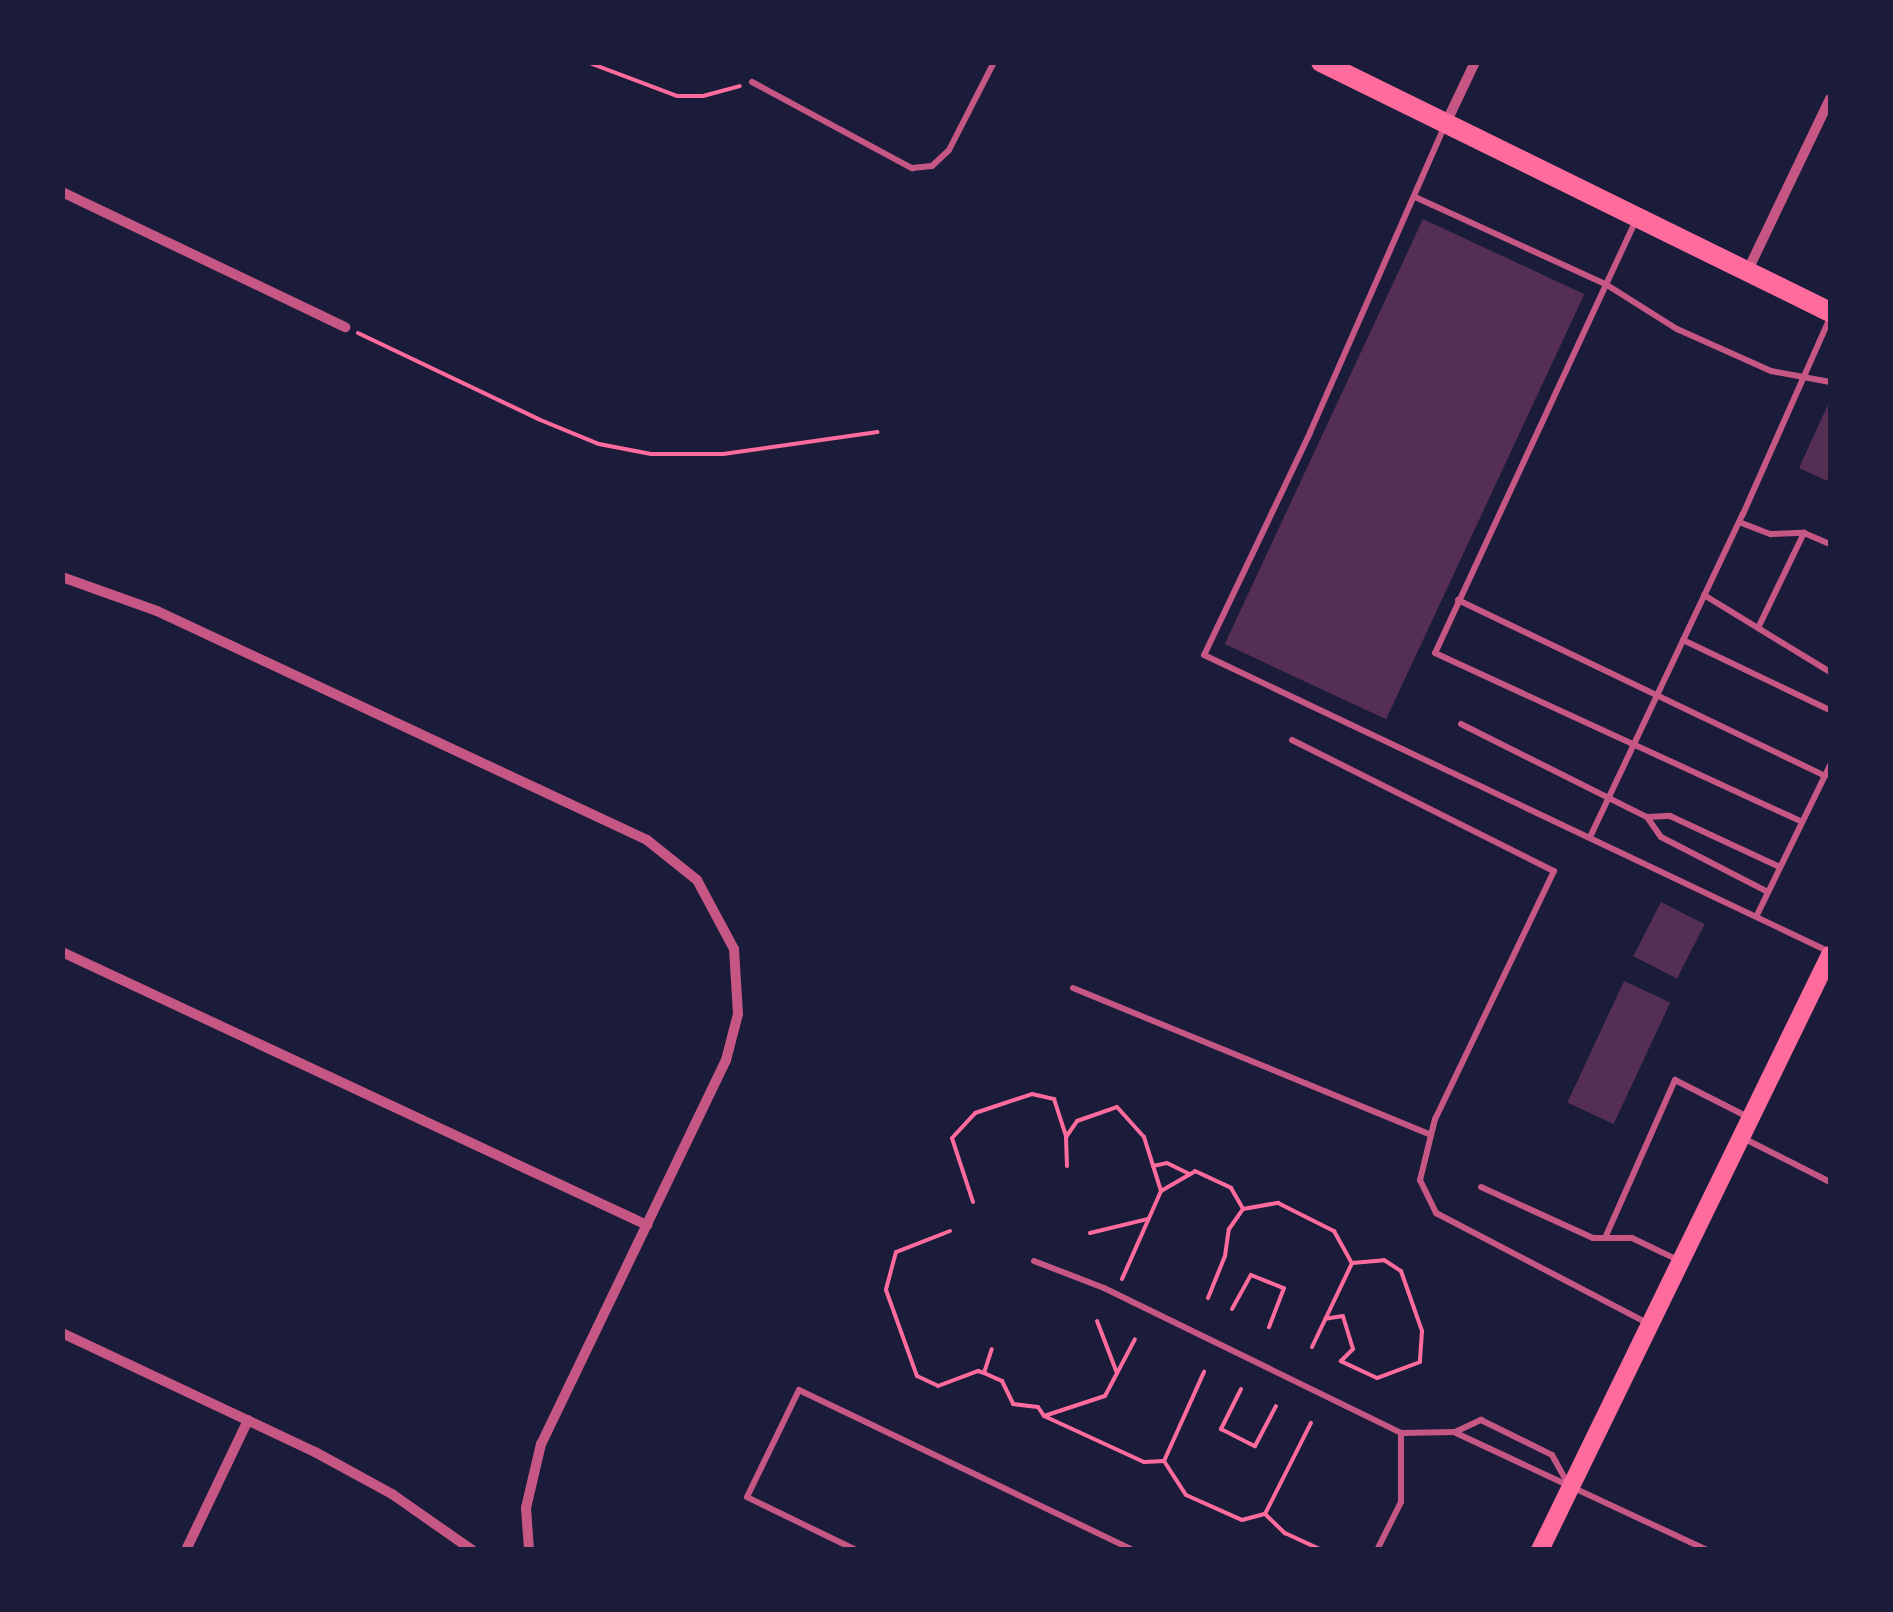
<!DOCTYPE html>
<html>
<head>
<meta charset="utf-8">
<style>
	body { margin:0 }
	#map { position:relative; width:1893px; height:1612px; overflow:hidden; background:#1b1b3a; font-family:Commissioner,sans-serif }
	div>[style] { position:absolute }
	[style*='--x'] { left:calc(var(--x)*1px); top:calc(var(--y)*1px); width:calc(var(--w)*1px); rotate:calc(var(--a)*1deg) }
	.building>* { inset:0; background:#542f53; transform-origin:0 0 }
	.path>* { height:4px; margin:-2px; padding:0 2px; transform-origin:2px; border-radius:2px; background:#ff6b9d }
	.service>* { height:6px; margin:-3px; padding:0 3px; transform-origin:3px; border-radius:3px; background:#c65784 }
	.minor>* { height:10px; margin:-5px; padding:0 5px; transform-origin:5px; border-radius:5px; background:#c65784 }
	.secondary>* { height:18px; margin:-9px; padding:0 9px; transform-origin:9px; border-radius:9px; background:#ff6b9d }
	.primary>* { height:20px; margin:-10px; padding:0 10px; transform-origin:10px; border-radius:10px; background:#ff6b9d }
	span { translate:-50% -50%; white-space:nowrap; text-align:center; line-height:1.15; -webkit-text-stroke:8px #1b1b3a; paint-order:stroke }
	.frame { position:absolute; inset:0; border:65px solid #1b1b3a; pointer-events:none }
</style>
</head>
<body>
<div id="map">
	<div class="building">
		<div style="left:1423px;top:219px;width:178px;height:469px;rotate:25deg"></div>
		<div style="clip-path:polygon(1830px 400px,1830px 473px,1827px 481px,1799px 468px)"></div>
		<div style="left:1661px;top:902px;width:49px;height:61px;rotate:27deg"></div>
		<div style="left:1624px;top:981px;width:51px;height:134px;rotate:25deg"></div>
	</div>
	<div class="path">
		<div style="--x:587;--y:62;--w:96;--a:20.7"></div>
		<div style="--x:677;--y:96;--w:26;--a:0"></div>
		<div style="--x:703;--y:96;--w:38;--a:-15"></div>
		<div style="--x:358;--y:333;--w:199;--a:25.5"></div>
		<div style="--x:538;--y:419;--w:66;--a:22.3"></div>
		<div style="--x:599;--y:444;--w:53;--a:10.9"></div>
		<div style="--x:651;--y:454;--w:72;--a:0"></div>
		<div style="--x:723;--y:454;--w:156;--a:-8.1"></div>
		<div style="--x:1067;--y:1166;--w:29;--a:-92"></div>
		<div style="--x:1066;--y:1137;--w:19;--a:-55"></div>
		<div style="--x:1077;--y:1121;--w:42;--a:-19.3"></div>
		<div style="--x:1117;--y:1107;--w:40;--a:48"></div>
		<div style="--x:1144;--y:1137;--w:57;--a:72.5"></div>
		<div style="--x:1153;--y:1166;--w:14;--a:-12"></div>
		<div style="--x:1167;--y:1163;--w:25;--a:26"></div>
		<div style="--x:973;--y:1202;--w:67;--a:-108.2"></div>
		<div style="--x:952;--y:1138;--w:34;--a:-47"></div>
		<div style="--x:975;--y:1113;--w:60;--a:-18.4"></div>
		<div style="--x:1032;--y:1094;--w:23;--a:13"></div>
		<div style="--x:1054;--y:1099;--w:40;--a:72"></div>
		<div style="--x:950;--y:1231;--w:58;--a:158.7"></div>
		<div style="--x:896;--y:1252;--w:39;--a:105"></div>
		<div style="--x:886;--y:1290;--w:91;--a:70.2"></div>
		<div style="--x:917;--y:1376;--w:23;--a:25"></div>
		<div style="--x:938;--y:1386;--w:43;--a:-20.6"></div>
		<div style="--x:978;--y:1371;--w:6;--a:18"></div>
		<div style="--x:984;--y:1373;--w:20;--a:24"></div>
		<div style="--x:1002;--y:1381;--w:25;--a:64"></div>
		<div style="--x:1013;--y:1404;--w:25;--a:7"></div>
		<div style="--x:1038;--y:1407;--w:11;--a:56"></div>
		<div style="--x:1044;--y:1416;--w:110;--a:24.7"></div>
		<div style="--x:1144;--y:1462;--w:20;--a:-3"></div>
		<div style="--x:1164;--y:1461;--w:40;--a:57.1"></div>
		<div style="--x:1186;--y:1495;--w:61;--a:24.1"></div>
		<div style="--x:1242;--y:1520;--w:24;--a:-15"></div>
		<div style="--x:1265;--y:1514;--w:28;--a:44"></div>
		<div style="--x:1285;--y:1533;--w:40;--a:25"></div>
		<div style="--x:1090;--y:1233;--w:60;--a:-13.6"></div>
		<div style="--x:1122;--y:1279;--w:96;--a:-66.1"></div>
		<div style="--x:1161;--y:1191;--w:39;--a:-30"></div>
		<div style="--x:1195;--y:1171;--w:40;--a:25"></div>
		<div style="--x:1231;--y:1188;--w:24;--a:60"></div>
		<div style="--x:1243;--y:1209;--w:36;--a:-10"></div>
		<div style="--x:1278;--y:1203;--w:63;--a:26.6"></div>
		<div style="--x:1334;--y:1231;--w:37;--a:61"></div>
		<div style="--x:1352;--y:1263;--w:32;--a:-5"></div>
		<div style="--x:1384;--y:1260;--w:20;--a:33"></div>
		<div style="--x:1401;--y:1271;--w:64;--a:70.7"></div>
		<div style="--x:1422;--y:1331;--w:31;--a:94"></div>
		<div style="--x:1420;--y:1362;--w:46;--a:159.6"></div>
		<div style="--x:1377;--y:1378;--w:40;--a:-155"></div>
		<div style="--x:1341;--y:1361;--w:17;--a:-45"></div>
		<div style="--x:1353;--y:1349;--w:34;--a:-107"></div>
		<div style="--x:1343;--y:1316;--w:18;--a:171"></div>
		<div style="--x:1208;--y:1298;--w:45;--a:-68"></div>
		<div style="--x:1225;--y:1256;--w:27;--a:-82"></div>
		<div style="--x:1229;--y:1229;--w:24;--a:-55"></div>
		<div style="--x:1232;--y:1309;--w:39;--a:-61"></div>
		<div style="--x:1251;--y:1275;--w:35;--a:22"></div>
		<div style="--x:1284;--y:1288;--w:42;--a:111"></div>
		<div style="--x:1097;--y:1321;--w:56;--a:69"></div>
		<div style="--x:1312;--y:1347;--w:93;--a:-64.5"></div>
		<div style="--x:984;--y:1373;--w:25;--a:-72"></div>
		<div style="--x:1241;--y:1389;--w:45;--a:116.6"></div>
		<div style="--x:1221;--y:1429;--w:38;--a:27"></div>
		<div style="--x:1255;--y:1446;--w:45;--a:-62.3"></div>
		<div style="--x:1044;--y:1416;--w:64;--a:-18.2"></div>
		<div style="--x:1105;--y:1396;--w:64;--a:-62.2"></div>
		<div style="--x:1164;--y:1461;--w:98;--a:-65.8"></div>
		<div style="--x:1265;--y:1514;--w:102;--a:-63.2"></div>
	</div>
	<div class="service">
		<div style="--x:752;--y:82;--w:182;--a:28.3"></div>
		<div style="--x:912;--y:168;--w:20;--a:-6"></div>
		<div style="--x:932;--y:166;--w:23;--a:-43"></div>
		<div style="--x:949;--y:150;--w:99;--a:-62.9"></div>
		<div style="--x:1445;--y:125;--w:336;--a:113.7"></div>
		<div style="--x:1310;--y:433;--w:246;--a:115.5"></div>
		<div style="--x:1204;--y:655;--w:691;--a:25.38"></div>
		<div style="--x:1415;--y:197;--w:211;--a:24.6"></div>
		<div style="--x:1607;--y:285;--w:83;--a:32.2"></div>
		<div style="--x:1677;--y:329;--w:103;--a:24.1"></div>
		<div style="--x:1771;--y:371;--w:60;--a:10.6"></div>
		<div style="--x:1636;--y:220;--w:477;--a:114.9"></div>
		<div style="--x:1435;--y:653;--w:404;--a:24.7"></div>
		<div style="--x:1739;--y:522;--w:34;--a:21"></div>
		<div style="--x:1771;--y:534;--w:33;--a:-2"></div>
		<div style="--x:1804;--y:533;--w:28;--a:23"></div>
		<div style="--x:1704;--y:595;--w:148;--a:31.4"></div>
		<div style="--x:1458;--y:600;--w:407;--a:25.6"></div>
		<div style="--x:1758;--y:628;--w:106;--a:-64.2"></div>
		<div style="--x:1683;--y:640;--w:163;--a:25.5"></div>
		<div style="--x:1461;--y:724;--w:208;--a:26.6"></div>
		<div style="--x:1647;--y:817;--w:24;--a:55"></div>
		<div style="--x:1661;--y:837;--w:120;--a:27.2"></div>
		<div style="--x:1292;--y:740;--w:293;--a:26.6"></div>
		<div style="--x:1554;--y:871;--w:275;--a:115.6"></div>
		<div style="--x:1435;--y:1119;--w:63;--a:103.8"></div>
		<div style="--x:1420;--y:1180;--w:37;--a:64"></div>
		<div style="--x:1436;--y:1213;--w:240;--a:27.5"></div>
		<div style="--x:1648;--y:817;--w:22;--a:-3"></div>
		<div style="--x:1670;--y:816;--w:121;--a:24.9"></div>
		<div style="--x:1591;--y:835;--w:355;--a:-64.7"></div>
		<div style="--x:1743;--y:514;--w:214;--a:-66.1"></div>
		<div style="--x:1757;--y:915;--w:167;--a:-64"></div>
		<div style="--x:1073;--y:988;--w:387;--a:22.3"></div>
		<div style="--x:1743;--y:1138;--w:97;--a:26.8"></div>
		<div style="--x:1481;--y:1187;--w:123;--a:24.5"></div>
		<div style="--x:1593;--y:1238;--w:39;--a:0"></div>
		<div style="--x:1632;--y:1238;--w:53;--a:25.6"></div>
		<div style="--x:1605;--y:1238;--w:173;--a:-66.1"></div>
		<div style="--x:1675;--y:1080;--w:84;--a:26.9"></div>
		<div style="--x:1034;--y:1261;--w:75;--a:21.1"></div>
		<div style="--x:1104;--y:1288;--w:331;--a:26"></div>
		<div style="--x:1401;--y:1433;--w:54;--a:-1.1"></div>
		<div style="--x:1455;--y:1432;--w:29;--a:-25"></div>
		<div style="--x:1481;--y:1420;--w:79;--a:26.2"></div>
		<div style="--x:1552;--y:1455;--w:31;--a:61"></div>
		<div style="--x:1456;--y:1433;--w:277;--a:25"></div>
		<div style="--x:856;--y:1550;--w:121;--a:-154.1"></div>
		<div style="--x:747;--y:1497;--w:119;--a:-64.1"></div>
		<div style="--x:799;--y:1390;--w:370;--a:25.6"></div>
		<div style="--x:1377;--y:1550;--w:54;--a:-63.4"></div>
		<div style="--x:1401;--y:1502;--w:69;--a:-90"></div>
	</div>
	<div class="minor">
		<div style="--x:1446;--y:123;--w:68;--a:-64.6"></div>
		<div style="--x:62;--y:192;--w:314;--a:25.5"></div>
		<div style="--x:1747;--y:272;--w:192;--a:-64.4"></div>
		<div style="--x:62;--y:577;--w:101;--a:19.7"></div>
		<div style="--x:157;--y:611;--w:541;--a:25.05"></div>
		<div style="--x:647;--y:840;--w:64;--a:38.7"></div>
		<div style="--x:697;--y:880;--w:78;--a:61.8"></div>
		<div style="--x:734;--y:949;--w:65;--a:86.5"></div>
		<div style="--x:738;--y:1014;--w:48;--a:104.6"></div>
		<div style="--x:726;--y:1060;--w:426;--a:115.7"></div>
		<div style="--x:541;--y:1444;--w:66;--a:103.2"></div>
		<div style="--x:526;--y:1508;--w:42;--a:85.9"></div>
		<div style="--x:62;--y:952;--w:646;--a:25.02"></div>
		<div style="--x:62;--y:1333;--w:280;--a:25.2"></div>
		<div style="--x:315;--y:1452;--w:88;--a:28.6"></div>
		<div style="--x:392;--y:1494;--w:98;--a:35"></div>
		<div style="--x:186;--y:1550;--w:144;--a:-64.5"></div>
	</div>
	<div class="secondary">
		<div style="--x:1540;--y:1550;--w:662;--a:-64.02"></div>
	</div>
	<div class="primary">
		<div style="--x:1321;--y:62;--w:567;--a:26.16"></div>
	</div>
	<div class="frame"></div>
</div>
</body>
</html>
